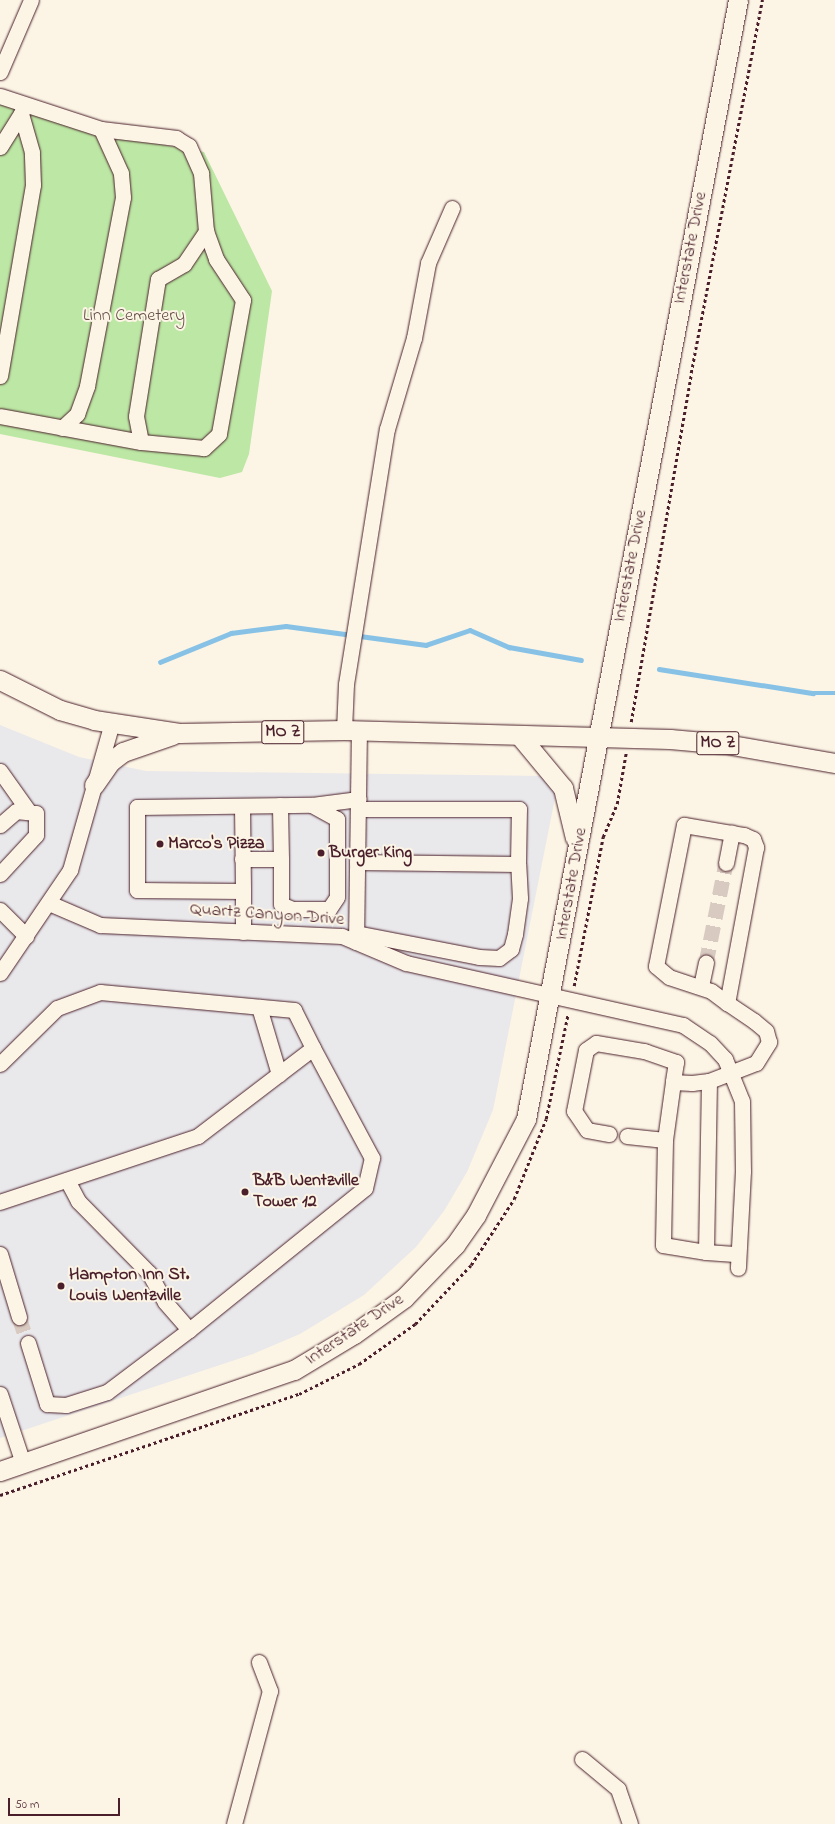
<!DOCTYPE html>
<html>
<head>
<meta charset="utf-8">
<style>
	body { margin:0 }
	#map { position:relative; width:835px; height:1824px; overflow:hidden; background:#fcf5e5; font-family:"Indie Flower",sans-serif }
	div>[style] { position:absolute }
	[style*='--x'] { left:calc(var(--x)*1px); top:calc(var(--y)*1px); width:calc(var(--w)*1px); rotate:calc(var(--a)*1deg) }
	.built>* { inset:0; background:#e9e8eb }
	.green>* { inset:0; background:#bce7a4 }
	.stream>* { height:4.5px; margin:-2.25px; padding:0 2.25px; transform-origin:2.25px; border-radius:2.25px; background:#87c2e6 }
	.minor-tunnel>* { height:15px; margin-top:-7.5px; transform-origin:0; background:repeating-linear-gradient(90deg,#d8cac0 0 15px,transparent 0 23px) }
	.path>* { height:2.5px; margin-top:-1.25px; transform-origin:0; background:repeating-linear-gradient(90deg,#4a1f2b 0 3px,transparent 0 6px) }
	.roads { filter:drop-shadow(0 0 1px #4a1f2b) drop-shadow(0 0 1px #4a1f2b) }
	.minor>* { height:15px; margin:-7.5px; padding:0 7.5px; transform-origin:7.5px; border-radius:7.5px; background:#fcf5e5 }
	.major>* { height:19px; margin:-9.5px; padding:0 9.5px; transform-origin:9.5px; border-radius:9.5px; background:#fcf5e5 }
	.dots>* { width:11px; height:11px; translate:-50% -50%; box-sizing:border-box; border:2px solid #fcf5e5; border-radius:50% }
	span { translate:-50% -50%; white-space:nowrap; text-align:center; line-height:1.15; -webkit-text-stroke:4px #fcf5e5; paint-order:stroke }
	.shield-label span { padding:1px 3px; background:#fcf5e5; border:1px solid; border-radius:3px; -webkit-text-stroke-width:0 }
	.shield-label { font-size:17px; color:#4a1f2b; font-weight:700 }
	.street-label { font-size:18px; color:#4a1f2b }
	.park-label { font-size:18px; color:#665149 }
	.poi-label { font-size:18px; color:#4a1f2b; font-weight:700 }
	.left { translate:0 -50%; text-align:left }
	.scale { position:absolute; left:8px; top:1798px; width:112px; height:18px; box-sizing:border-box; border:2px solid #4a1f2b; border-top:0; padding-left:5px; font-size:12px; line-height:14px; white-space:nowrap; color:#4a1f2b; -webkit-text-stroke:3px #fcf5e5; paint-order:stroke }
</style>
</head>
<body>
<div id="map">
	<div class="built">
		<div style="clip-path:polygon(0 725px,79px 757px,146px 771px,545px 776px,557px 788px,493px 1110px,467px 1172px,444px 1211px,416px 1247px,364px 1295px,300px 1334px,253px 1354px,0 1438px)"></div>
	</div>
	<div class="green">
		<div style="clip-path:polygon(0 103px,82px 130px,204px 152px,272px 291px,249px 454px,242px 472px,220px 478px,0 434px)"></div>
	</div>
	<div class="stream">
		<div style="--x:160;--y:662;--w:77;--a:-22.2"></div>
		<div style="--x:231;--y:633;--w:55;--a:-7.3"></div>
		<div style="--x:286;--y:626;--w:141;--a:7.7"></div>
		<div style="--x:426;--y:645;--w:46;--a:-18.8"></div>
		<div style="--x:470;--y:630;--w:43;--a:23.6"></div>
		<div style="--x:509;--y:647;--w:73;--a:10.2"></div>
		<div style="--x:659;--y:669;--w:156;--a:8.9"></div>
		<div style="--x:813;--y:693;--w:22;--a:0"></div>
	</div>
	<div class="minor-tunnel">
		<div style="--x:706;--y:963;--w:102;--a:-78.7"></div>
		<div style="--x:19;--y:1317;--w:28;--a:71"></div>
	</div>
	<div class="path">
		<div style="--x:631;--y:722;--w:354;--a:-80.2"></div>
		<div style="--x:691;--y:373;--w:380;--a:-79.2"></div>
		<div style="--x:574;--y:986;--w:152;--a:-79"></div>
		<div style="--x:603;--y:837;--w:36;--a:-67"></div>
		<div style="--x:617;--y:804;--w:52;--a:-80"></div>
		<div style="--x:0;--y:1495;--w:316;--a:-18.7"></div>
		<div style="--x:299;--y:1394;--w:67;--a:-26.6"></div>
		<div style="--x:359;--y:1364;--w:69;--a:-35.5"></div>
		<div style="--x:415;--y:1324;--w:81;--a:-46.5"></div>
		<div style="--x:471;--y:1265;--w:79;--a:-56.9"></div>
		<div style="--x:514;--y:1199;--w:86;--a:-68.2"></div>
		<div style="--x:546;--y:1119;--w:107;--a:-78.2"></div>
	</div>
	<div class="roads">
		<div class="minor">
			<div style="--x:0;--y:72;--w:78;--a:-66.7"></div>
			<div style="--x:0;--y:96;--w:106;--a:18.1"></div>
			<div style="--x:101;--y:129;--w:76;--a:6.8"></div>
			<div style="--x:176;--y:138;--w:15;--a:32"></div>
			<div style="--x:189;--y:146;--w:30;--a:66"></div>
			<div style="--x:201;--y:173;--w:58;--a:85.1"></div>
			<div style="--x:206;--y:231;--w:30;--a:70"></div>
			<div style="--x:216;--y:259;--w:49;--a:56.6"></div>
			<div style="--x:243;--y:300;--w:136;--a:100.2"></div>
			<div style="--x:219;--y:434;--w:21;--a:137"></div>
			<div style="--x:204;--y:448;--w:63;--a:-174.6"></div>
			<div style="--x:141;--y:442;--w:143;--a:-169.6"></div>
			<div style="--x:0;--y:147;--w:39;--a:-58"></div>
			<div style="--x:0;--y:376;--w:194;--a:-80.2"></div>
			<div style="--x:33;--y:185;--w:33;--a:-92"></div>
			<div style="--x:32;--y:152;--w:40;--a:-106"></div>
			<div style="--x:21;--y:114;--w:9;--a:-72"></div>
			<div style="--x:62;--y:428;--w:21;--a:-43"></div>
			<div style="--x:77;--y:414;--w:30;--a:-70"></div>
			<div style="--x:87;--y:386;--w:192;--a:-79.2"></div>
			<div style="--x:123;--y:197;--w:24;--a:-95"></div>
			<div style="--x:121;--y:173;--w:48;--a:-114.4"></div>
			<div style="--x:141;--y:442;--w:26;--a:-101"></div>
			<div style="--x:136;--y:416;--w:139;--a:-80.9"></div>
			<div style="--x:158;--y:279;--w:30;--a:-30"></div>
			<div style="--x:184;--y:264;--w:40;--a:-56"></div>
			<div style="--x:344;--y:730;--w:46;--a:-87.5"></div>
			<div style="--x:346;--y:684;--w:258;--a:-80.9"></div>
			<div style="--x:387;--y:429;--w:95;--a:-73.5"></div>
			<div style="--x:414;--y:338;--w:76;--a:-79.4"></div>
			<div style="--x:428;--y:263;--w:60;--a:-66.4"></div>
			<div style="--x:0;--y:771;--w:47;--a:54.6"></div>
			<div style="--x:242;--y:806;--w:85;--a:89.3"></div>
			<div style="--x:0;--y:825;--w:21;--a:-41"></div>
			<div style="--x:16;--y:811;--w:20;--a:6"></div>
			<div style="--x:36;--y:813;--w:22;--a:90"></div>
			<div style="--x:36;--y:835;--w:53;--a:132.7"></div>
			<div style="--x:242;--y:859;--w:39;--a:0"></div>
			<div style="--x:281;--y:859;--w:54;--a:-91.1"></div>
			<div style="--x:281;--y:859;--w:45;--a:90"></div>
			<div style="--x:281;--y:904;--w:12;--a:24"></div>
			<div style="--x:292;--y:909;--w:37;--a:0"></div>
			<div style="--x:329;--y:909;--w:14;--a:-56"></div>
			<div style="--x:337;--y:897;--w:78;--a:-90"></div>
			<div style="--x:337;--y:819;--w:29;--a:-151"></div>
			<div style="--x:357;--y:862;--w:161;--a:0.7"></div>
			<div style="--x:518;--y:864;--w:55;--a:-89"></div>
			<div style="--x:519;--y:809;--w:161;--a:180"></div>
			<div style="--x:726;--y:863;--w:31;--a:-79"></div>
			<div style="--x:49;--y:903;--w:56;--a:23.3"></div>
			<div style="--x:100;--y:925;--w:242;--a:2.6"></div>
			<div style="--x:342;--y:936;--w:69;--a:22.9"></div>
			<div style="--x:406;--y:963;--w:284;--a:12.6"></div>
			<div style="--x:683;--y:1025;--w:32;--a:34"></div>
			<div style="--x:710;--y:1043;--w:22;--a:47"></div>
			<div style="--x:725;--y:1059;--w:45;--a:68"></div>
			<div style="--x:742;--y:1101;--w:70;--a:89.2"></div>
			<div style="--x:743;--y:1171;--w:97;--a:93"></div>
			<div style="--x:0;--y:910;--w:37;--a:45"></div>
			<div style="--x:243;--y:932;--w:41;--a:-90"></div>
			<div style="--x:243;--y:891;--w:106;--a:-179.5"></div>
			<div style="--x:137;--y:890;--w:83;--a:-90"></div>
			<div style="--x:137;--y:807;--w:175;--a:-0.7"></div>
			<div style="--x:312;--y:805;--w:47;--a:-7.3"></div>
			<div style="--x:356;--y:933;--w:125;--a:11"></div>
			<div style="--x:479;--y:957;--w:20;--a:3"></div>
			<div style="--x:499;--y:958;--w:15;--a:-37"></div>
			<div style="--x:511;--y:949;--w:16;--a:-75"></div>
			<div style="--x:515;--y:934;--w:36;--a:-82"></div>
			<div style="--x:520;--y:898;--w:34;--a:-93"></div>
			<div style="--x:356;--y:942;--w:212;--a:-89.2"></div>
			<div style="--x:0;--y:973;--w:125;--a:-55.8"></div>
			<div style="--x:70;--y:870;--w:153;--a:-74.1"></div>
			<div style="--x:701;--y:986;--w:24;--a:-78"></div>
			<div style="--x:259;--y:1007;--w:70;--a:73.4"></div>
			<div style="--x:0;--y:1064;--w:80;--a:-44.5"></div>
			<div style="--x:57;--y:1008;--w:46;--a:-20.4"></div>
			<div style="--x:100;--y:992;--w:195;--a:5.3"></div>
			<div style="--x:294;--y:1010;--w:42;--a:63.4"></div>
			<div style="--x:313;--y:1048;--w:145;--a:142.6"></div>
			<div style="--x:198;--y:1136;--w:209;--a:161.6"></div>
			<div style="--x:673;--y:1082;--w:59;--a:97.9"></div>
			<div style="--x:665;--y:1140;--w:105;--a:91.1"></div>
			<div style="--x:663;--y:1245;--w:44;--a:9.2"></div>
			<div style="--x:706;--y:1252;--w:171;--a:-89"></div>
			<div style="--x:609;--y:1134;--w:22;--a:-170"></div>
			<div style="--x:587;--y:1130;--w:23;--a:-124"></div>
			<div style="--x:574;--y:1111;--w:62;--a:-78.9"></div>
			<div style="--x:586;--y:1050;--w:12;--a:-35"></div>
			<div style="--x:596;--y:1043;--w:49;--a:9.5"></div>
			<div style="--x:644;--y:1051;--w:34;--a:19"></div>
			<div style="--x:676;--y:1062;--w:20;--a:99"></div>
			<div style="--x:673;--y:1082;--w:19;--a:3"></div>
			<div style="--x:692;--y:1083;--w:17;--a:-7"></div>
			<div style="--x:709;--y:1081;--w:50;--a:-21"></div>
			<div style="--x:756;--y:1063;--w:25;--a:-58"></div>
			<div style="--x:769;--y:1042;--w:11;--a:-105"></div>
			<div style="--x:766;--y:1031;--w:16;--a:-140"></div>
			<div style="--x:754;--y:1021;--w:32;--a:-146"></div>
			<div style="--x:727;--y:1003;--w:20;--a:-143"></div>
			<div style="--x:711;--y:991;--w:44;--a:-161.6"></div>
			<div style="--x:669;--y:977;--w:17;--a:-140"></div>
			<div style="--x:656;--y:966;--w:144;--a:-78.8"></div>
			<div style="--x:684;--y:825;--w:61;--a:9.5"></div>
			<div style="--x:744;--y:835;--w:10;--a:24"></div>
			<div style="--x:753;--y:839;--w:9;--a:69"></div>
			<div style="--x:756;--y:847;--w:159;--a:100.5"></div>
			<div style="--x:627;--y:1136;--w:38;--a:6"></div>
			<div style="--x:67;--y:1180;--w:24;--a:62"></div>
			<div style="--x:78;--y:1201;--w:101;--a:45.4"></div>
			<div style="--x:149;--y:1273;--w:33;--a:61"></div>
			<div style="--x:165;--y:1302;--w:37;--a:49"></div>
			<div style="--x:189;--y:1330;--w:226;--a:-38.9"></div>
			<div style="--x:365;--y:1188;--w:31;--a:-77"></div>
			<div style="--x:372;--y:1158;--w:125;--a:-118.2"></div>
			<div style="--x:706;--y:1252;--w:32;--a:4"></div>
			<div style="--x:0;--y:1254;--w:66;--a:73.2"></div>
			<div style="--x:28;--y:1343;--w:64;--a:72.7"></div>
			<div style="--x:47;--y:1404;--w:19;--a:3"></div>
			<div style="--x:66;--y:1405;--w:43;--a:-17.6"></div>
			<div style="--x:107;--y:1392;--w:103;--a:-37.1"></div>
			<div style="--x:0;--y:1394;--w:73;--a:71.6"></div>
			<div style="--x:582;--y:1759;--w:47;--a:39.8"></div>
			<div style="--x:618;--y:1789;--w:37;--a:71"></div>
			<div style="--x:234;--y:1824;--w:138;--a:-74.9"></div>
			<div style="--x:270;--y:1691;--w:31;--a:-111"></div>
		</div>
		<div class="major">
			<div style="--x:0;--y:680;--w:67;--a:26.6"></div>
			<div style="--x:60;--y:710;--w:35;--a:16"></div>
			<div style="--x:94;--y:720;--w:86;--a:8.7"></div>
			<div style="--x:179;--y:733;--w:165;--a:-1"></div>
			<div style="--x:344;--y:730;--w:326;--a:1.6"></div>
			<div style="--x:670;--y:739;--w:56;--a:5.1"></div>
			<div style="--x:726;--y:744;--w:111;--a:9.9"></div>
			<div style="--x:519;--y:735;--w:69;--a:50.3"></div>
			<div style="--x:563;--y:788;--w:51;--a:76.5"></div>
			<div style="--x:94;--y:785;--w:28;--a:-55"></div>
			<div style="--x:110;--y:762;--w:16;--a:-38"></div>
			<div style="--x:123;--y:752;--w:52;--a:-19.1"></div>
			<div style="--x:0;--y:1471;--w:311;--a:-19"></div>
			<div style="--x:294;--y:1370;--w:70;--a:-31"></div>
			<div style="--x:354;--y:1334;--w:62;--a:-35.8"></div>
			<div style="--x:404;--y:1298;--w:74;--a:-46.1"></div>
			<div style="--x:455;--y:1245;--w:37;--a:-55"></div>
			<div style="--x:476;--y:1215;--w:108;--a:-62.5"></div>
			<div style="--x:526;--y:1119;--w:1139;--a:-79.27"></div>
		</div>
	</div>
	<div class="dots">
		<div style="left:160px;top:844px;background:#4a1f2b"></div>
		<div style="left:321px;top:853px;background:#4a1f2b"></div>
		<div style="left:245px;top:1192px;background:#4a1f2b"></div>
		<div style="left:61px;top:1286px;background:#4a1f2b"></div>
	</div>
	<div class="shield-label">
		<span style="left:283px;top:732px">MO Z</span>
		<span style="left:718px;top:743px">MO Z</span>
	</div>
	<div class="street-label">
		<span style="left:691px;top:248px;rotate:-79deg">Interstate Drive</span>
		<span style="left:631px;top:566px;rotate:-79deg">Interstate Drive</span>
		<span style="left:572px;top:884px;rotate:-80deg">Interstate Drive</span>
		<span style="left:267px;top:915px;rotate:4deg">Quartz Canyon Drive</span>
		<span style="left:355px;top:1330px;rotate:-34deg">Interstate Drive</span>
	</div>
	<div class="park-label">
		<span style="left:134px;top:316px">Linn Cemetery</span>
	</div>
	<div class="poi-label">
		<span class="left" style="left:168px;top:844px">Marco's Pizza</span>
		<span class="left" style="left:329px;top:853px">Burger King</span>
		<span class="left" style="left:253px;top:1192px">B&amp;B Wentzville<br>Tower 12</span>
		<span class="left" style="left:69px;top:1286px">Hampton Inn St.<br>Louis Wentzville</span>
	</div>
	<div class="scale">50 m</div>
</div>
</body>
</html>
